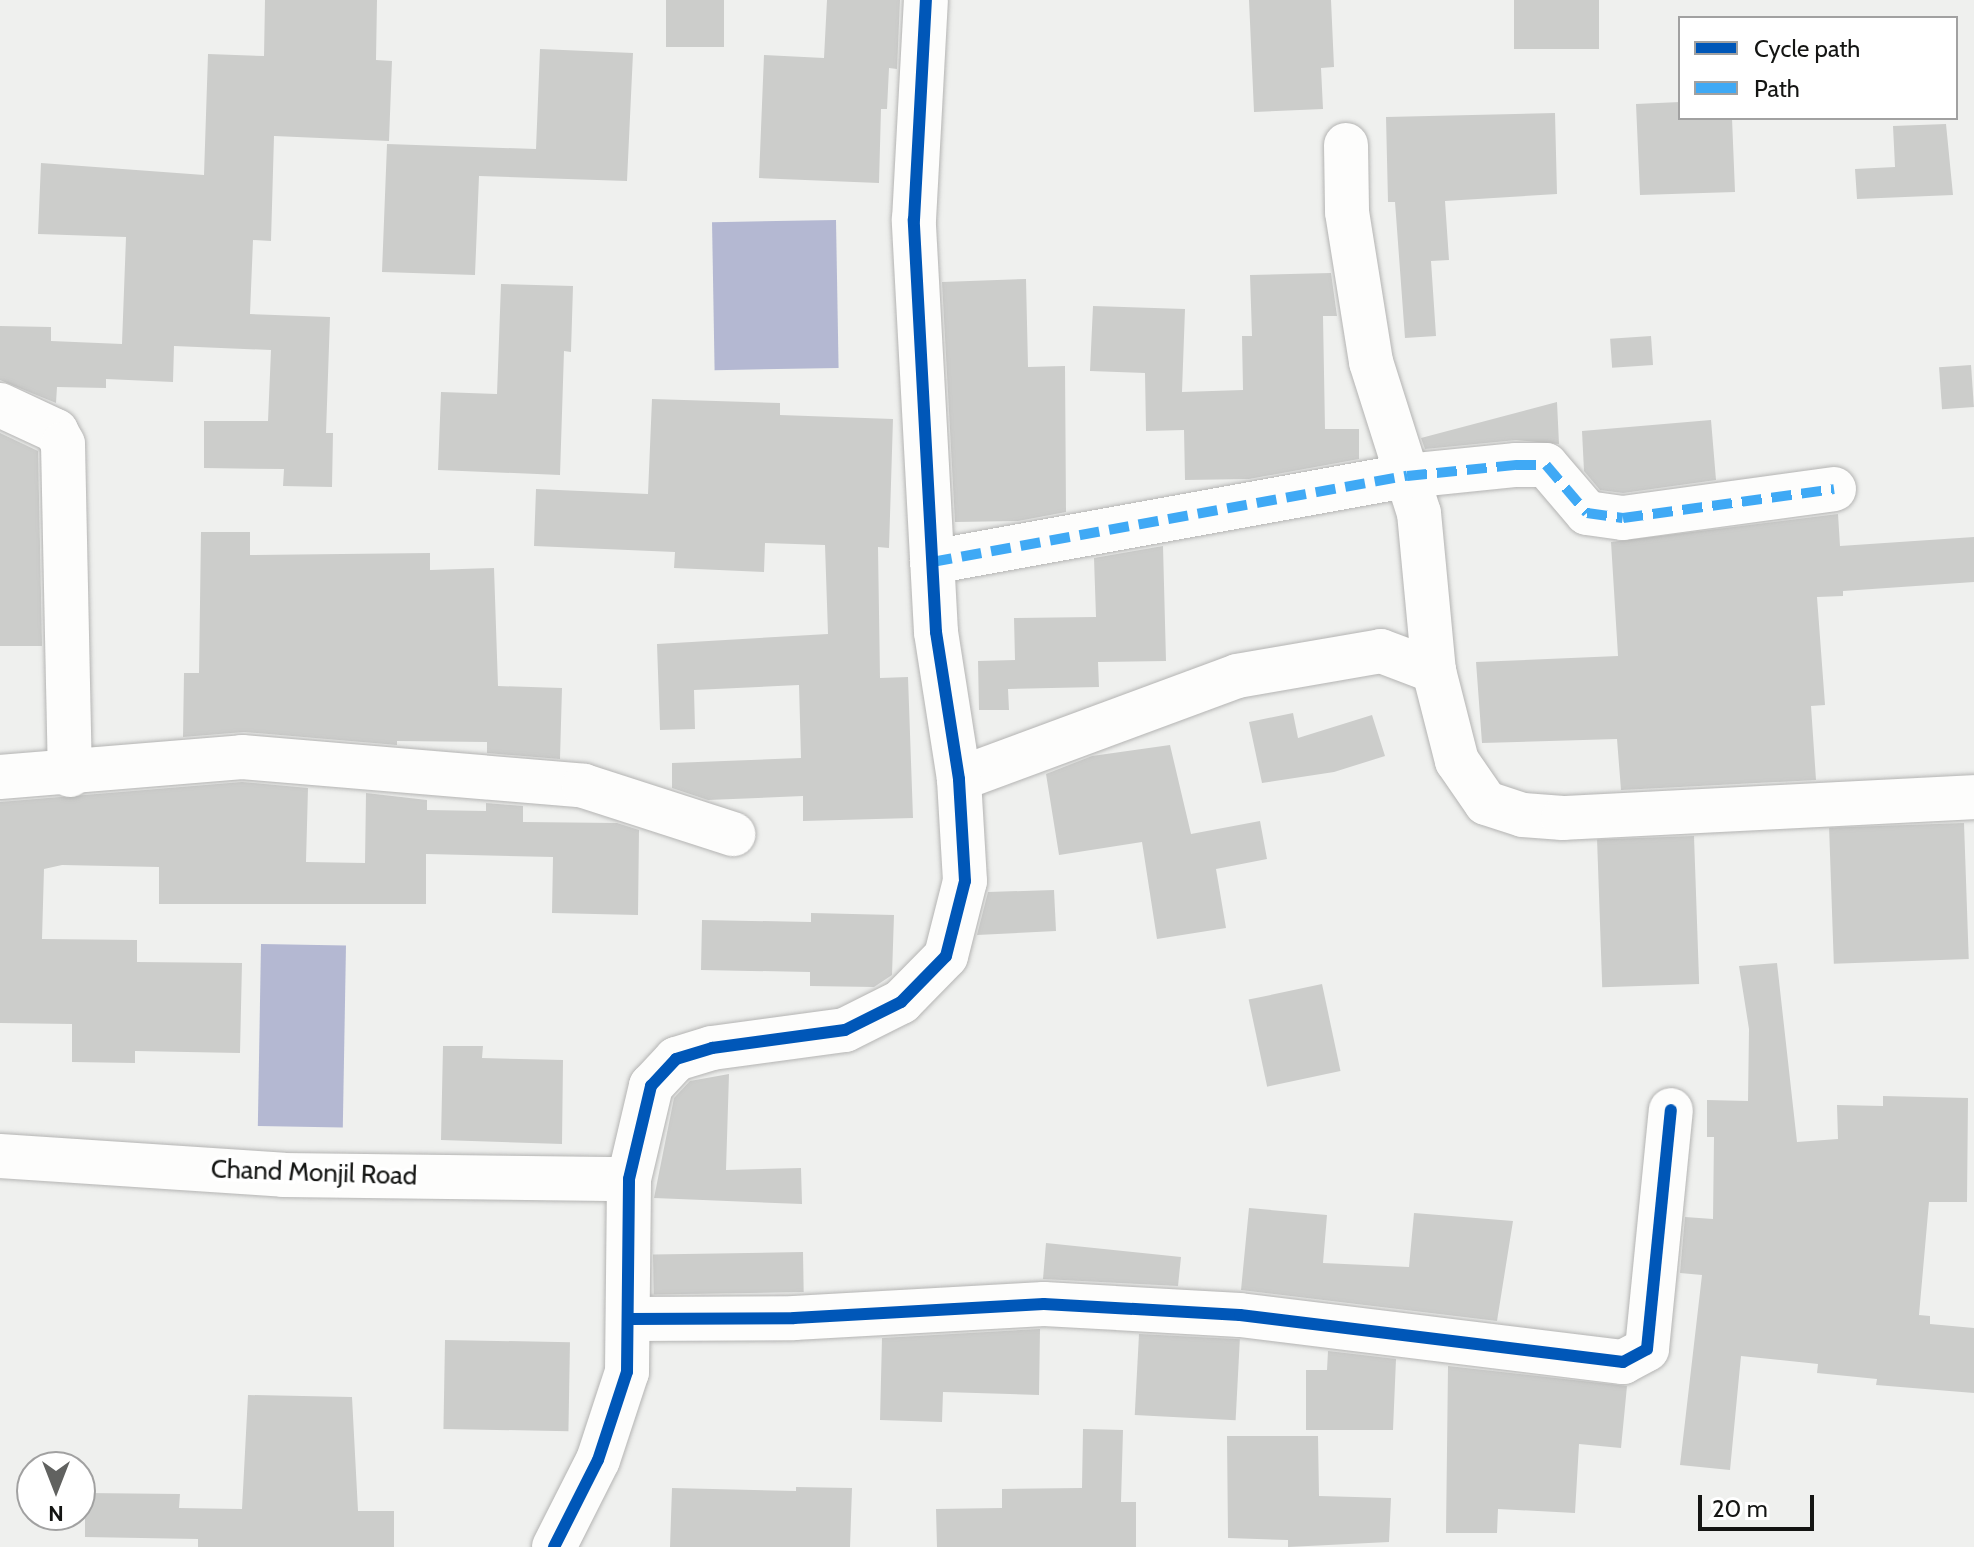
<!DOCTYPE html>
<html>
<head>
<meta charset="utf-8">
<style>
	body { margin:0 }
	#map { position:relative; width:1974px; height:1547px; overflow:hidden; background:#eff0ee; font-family:Cabin,sans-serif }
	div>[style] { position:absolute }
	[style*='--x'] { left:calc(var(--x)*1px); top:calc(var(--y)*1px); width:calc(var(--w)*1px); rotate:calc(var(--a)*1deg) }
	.water>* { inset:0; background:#b4b8d2; transform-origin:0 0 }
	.building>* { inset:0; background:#cccdcb; transform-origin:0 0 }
	.roads { filter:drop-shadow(0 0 2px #b4b4b3) drop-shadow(0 0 2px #b4b4b3) }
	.street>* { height:44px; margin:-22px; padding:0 22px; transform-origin:22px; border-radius:22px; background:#fdfdfc }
	.quiet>* { height:10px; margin-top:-5px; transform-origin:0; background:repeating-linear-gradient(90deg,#3fa9f5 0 20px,transparent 0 30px) }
	.cycleway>* { height:12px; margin:-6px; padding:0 6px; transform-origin:6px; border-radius:6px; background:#0057b8 }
	span { translate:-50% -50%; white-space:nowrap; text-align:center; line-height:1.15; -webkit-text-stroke:7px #fff; paint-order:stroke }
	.street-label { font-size:26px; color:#141513 }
	.legend { position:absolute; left:1678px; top:16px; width:280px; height:104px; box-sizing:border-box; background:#fff; border:2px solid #a1a1a1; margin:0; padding:10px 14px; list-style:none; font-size:24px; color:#141513 }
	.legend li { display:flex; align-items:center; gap:16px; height:40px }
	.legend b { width:40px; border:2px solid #a1a1a1 }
	.north { position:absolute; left:16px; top:1451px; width:80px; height:80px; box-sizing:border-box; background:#fff; border:2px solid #a1a1a1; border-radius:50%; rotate:180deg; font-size:22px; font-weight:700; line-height:32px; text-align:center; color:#141513 }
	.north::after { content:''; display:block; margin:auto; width:28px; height:36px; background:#616260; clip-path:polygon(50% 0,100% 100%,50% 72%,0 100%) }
	.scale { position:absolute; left:1698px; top:1495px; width:116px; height:36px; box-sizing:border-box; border:4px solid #141513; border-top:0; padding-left:10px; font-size:24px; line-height:28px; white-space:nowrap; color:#141513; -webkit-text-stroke:6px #fff; paint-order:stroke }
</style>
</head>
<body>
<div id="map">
	<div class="water">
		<div style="left:836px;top:220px;width:148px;height:124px;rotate:89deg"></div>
		<div style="left:261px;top:944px;width:85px;height:182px;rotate:1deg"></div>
	</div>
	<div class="building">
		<div style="clip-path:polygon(265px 0,377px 0,376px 60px,392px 61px,389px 141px,274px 136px,271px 241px,253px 240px,250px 314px,330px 317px,326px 433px,333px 433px,332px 487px,283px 486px,284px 469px,204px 468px,204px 421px,268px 421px,271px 350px,174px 346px,173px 382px,106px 379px,106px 388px,57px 387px,56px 403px,0 380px,0 326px,51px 327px,51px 341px,122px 344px,126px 237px,38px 234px,41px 163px,204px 175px,208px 54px,264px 56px)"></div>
		<div style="left:666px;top:0;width:58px;height:47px"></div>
		<div style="clip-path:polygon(827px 0,900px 0,897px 69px,889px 68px,887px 109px,881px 109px,879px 183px,759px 178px,764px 55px,824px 58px)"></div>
		<div style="clip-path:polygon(1249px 0,1331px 0,1334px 67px,1321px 68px,1323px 109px,1254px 112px)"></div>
		<div style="left:1514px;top:0;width:85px;height:49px"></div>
		<div style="clip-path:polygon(540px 49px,633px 53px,627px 181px,479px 176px,475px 275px,382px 272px,387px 144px,536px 149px)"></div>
		<div style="clip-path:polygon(1680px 102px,1680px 118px,1732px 118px,1735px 192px,1640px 195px,1636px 104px)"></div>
		<div style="clip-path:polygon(1555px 113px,1557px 194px,1445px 201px,1449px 260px,1431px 261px,1436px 336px,1405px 338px,1395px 202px,1388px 202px,1386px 117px)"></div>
		<div style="clip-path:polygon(1946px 124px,1953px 195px,1857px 199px,1855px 169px,1895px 167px,1893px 126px)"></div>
		<div style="clip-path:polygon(1331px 273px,1337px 316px,1323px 316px,1325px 429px,1359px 429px,1359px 459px,1249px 479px,1185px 480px,1184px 430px,1146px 431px,1145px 373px,1090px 371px,1093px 306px,1185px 309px,1182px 392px,1243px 390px,1242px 336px,1252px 336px,1250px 275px)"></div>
		<div style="clip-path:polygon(1026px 279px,1028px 367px,1065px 366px,1066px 512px,1018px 521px,955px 522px,942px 282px)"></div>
		<div style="clip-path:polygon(501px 284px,573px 286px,571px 352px,564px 351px,560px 475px,438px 470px,441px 392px,497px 394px)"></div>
		<div style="left:1651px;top:336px;width:29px;height:41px;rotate:86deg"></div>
		<div style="left:1971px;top:365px;width:42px;height:32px;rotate:86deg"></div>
		<div style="clip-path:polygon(652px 399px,780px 403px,780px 415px,893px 419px,889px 548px,878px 547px,880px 678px,908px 677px,913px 818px,803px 821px,803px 796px,708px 800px,672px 788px,672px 763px,801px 758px,799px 685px,694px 690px,695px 729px,660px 730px,657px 644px,828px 634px,825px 545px,765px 543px,764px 572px,674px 568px,675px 552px,534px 546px,536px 489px,648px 494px)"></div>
		<div style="clip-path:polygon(1557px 402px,1559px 444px,1516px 440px,1425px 449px,1421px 438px)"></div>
		<div style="clip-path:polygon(1711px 420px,1716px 480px,1623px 493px,1600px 490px,1584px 471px,1582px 431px)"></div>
		<div style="clip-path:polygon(0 433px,38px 451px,42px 646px,0 646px)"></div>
		<div style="clip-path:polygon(1838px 514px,1840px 546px,1974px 537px,1974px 582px,1843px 591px,1843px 596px,1817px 597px,1825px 705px,1811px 706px,1816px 780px,1621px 790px,1617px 739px,1482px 743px,1476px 662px,1618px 656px,1611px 542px)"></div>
		<div style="clip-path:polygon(201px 532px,250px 532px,250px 555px,430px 553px,430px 570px,494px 568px,498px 686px,562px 688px,560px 759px,487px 753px,487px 742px,397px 741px,397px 745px,244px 732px,183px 737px,184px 673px,199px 673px)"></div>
		<div style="clip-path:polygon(1163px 546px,1166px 661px,1098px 662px,1099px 687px,1008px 689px,1009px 710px,979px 710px,978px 661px,1015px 660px,1014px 618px,1096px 617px,1094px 558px)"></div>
		<div style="clip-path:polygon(1293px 713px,1298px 738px,1372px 715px,1385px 756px,1334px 772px,1262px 783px,1249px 722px)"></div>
		<div style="clip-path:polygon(1170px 745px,1191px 834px,1260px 821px,1267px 859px,1216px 869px,1226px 928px,1157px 939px,1142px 842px,1059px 855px,1046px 774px,1092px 756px)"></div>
		<div style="clip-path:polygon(242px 782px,308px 788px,306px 862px,365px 863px,366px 793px,427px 800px,427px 810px,486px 811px,486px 803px,523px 806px,523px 822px,617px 823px,639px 830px,638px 915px,552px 913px,553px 857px,426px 854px,426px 904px,159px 904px,159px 867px,62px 865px,44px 869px,42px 939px,137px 940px,137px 962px,242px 963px,240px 1053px,135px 1051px,135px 1063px,72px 1062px,72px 1024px,0 1023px,0 802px)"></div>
		<div style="left:1964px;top:823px;width:136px;height:135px;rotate:88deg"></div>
		<div style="left:1694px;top:836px;width:148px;height:97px;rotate:88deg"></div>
		<div style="clip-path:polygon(1054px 890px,1056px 931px,977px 935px,988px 892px)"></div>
		<div style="clip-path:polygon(811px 913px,894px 915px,892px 975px,874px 987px,810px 986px,810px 972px,701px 970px,702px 920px,811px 922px)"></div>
		<div style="clip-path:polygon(1777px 963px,1797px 1142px,1838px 1139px,1837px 1105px,1883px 1106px,1883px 1096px,1968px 1098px,1967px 1202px,1929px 1202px,1919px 1315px,1930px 1316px,1930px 1324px,1974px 1328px,1974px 1393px,1876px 1385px,1877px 1379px,1817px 1373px,1818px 1364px,1741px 1356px,1730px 1470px,1680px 1465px,1702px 1275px,1680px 1273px,1685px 1217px,1713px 1219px,1714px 1137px,1707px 1137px,1707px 1100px,1748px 1101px,1749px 1029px,1739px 966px)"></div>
		<div style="left:1322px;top:984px;width:89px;height:75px;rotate:78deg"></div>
		<div style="clip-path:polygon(443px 1046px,483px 1046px,482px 1058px,563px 1060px,562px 1144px,441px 1140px)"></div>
		<div style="clip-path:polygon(729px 1074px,726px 1170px,801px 1168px,802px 1204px,654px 1198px,674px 1098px,690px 1081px)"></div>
		<div style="clip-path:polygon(1249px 1208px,1327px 1215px,1323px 1263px,1409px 1267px,1414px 1213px,1513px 1221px,1497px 1321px,1241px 1290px)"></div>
		<div style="clip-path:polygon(1046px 1243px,1181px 1257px,1178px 1286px,1043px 1279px)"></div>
		<div style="left:803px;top:1252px;width:40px;height:150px;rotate:89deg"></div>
		<div style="clip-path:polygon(1040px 1329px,1039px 1395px,943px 1392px,942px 1422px,880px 1420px,882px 1338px)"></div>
		<div style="left:1139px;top:1334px;width:101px;height:81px;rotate:3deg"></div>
		<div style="left:445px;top:1340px;width:125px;height:89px;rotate:1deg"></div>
		<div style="clip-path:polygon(1328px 1351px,1396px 1359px,1393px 1430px,1306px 1430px,1306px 1370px,1327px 1370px)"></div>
		<div style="clip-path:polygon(1448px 1366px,1627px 1386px,1621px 1448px,1579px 1444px,1575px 1513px,1498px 1509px,1497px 1533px,1446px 1533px)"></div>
		<div style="clip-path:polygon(248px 1395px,352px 1397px,358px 1511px,394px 1511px,394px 1547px,198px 1547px,198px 1539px,85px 1537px,85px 1493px,180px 1494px,179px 1508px,242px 1509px)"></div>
		<div style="clip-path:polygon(1083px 1429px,1123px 1430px,1121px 1502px,1136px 1502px,1136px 1547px,937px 1547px,936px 1509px,1002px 1508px,1002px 1489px,1082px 1488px)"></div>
		<div style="clip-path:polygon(1227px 1436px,1318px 1436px,1319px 1496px,1391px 1498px,1389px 1542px,1288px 1547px,1288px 1540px,1228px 1538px)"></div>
		<div style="clip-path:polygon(796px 1487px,852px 1488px,850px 1547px,670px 1547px,672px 1488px,796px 1491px)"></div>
	</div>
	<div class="roads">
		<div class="street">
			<div style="--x:1346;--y:145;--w:67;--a:89.1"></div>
			<div style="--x:1347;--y:212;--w:152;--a:80.9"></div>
			<div style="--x:1371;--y:362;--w:158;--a:72.4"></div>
			<div style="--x:1419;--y:513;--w:159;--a:84.6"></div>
			<div style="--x:1434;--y:671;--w:93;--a:75.7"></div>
			<div style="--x:1457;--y:761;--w:51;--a:55.4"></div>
			<div style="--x:1486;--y:803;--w:39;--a:18"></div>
			<div style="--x:1523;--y:815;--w:40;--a:4.3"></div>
			<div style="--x:1563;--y:818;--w:412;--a:-2.9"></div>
			<div style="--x:0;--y:405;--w:62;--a:24.9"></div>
			<div style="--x:56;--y:431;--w:15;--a:62"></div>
			<div style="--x:63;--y:444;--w:331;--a:88.8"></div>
			<div style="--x:932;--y:562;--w:483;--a:-10.3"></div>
			<div style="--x:1407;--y:476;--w:110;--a:-5.8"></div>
			<div style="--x:1516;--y:465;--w:30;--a:0"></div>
			<div style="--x:1546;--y:465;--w:63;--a:49.5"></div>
			<div style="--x:1587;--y:513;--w:36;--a:8"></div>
			<div style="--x:1623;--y:518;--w:213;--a:-7.8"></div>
			<div style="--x:0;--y:777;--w:243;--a:-4.7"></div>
			<div style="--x:242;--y:757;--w:343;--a:4.8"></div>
			<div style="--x:584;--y:786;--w:157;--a:17.9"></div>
			<div style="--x:959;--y:779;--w:296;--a:-20.3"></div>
			<div style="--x:1237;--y:676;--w:146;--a:-9.8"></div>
			<div style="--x:1381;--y:651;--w:57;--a:20.7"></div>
			<div style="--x:0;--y:1156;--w:284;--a:3.8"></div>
			<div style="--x:283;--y:1175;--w:346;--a:0.7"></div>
			<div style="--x:628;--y:1319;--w:166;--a:-0.3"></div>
			<div style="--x:794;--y:1318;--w:250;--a:-3.2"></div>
			<div style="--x:1044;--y:1304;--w:196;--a:3.2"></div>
			<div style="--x:1240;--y:1315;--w:386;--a:7"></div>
			<div style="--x:1623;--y:1362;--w:27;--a:-28"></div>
			<div style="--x:1647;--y:1349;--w:240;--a:-84.3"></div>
			<div style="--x:554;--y:1547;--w:97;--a:-63.2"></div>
			<div style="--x:598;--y:1460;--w:93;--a:-71.8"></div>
			<div style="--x:627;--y:1372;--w:193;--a:-89.4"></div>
			<div style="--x:629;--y:1179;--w:96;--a:-76.7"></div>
			<div style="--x:651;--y:1086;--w:37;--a:-47"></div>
			<div style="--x:676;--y:1059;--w:38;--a:-17"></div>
			<div style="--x:712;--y:1048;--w:134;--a:-7.7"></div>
			<div style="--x:845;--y:1030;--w:63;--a:-26.6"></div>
			<div style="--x:901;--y:1002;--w:64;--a:-45.6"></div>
			<div style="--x:946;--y:956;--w:77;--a:-75.8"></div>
			<div style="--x:965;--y:881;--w:102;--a:-93.4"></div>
			<div style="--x:959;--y:779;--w:149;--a:-98.9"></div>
			<div style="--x:936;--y:632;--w:413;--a:-93.1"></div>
			<div style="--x:914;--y:220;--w:220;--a:-86.9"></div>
		</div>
	</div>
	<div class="quiet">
		<div style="--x:932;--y:562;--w:483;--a:-10.3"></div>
		<div style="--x:1407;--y:476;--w:110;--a:-5.8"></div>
		<div style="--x:1516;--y:465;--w:30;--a:0"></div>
		<div style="--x:1546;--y:465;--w:63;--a:49.5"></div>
		<div style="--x:1587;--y:513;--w:36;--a:8"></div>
		<div style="--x:1623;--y:518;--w:213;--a:-7.8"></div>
	</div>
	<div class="cycleway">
		<div style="--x:628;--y:1319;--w:166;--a:-0.3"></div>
		<div style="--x:794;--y:1318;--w:250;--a:-3.2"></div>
		<div style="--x:1044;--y:1304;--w:196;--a:3.2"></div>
		<div style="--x:1240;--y:1315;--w:386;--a:7"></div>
		<div style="--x:1623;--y:1362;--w:27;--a:-28"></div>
		<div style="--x:1647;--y:1349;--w:240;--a:-84.3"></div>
		<div style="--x:554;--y:1547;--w:97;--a:-63.2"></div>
		<div style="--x:598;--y:1460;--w:93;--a:-71.8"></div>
		<div style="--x:627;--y:1372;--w:193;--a:-89.4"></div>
		<div style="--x:629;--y:1179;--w:96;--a:-76.7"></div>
		<div style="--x:651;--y:1086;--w:37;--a:-47"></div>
		<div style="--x:676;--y:1059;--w:38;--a:-17"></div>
		<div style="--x:712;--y:1048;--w:134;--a:-7.7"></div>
		<div style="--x:845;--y:1030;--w:63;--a:-26.6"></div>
		<div style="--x:901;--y:1002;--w:64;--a:-45.6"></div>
		<div style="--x:946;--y:956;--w:77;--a:-75.8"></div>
		<div style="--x:965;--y:881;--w:102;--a:-93.4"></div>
		<div style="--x:959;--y:779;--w:149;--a:-98.9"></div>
		<div style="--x:936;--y:632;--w:413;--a:-93.1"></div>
		<div style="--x:914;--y:220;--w:220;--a:-86.9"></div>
	</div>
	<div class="street-label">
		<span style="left:314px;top:1173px;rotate:2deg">Chand Monjil Road</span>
	</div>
	<ul class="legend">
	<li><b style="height:10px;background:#0057b8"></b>Cycle path</li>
	<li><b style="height:10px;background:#3fa9f5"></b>Path</li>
	</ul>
	<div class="north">N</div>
	<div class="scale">20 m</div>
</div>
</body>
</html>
